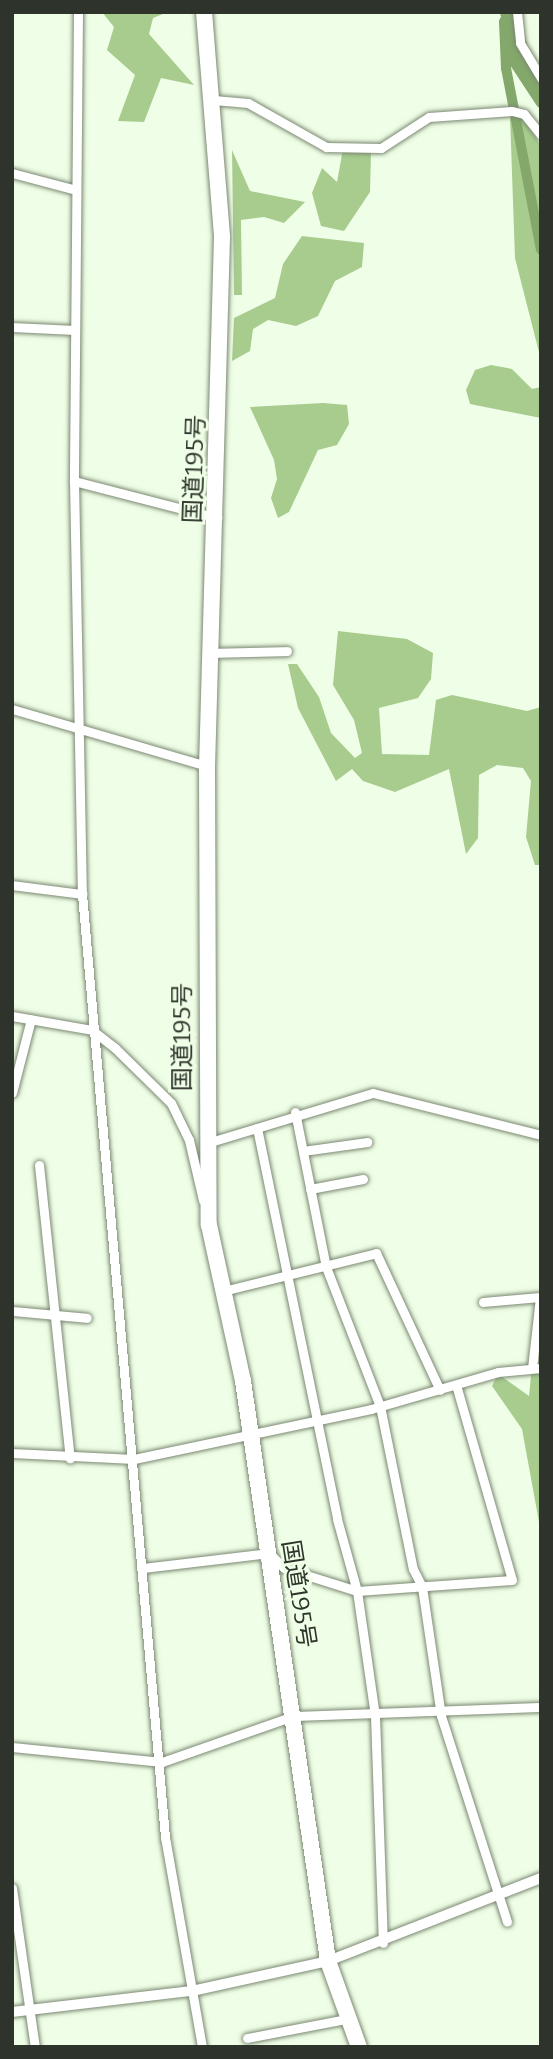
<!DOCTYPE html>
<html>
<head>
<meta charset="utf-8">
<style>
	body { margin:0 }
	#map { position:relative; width:553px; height:2059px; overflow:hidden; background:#effee6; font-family:Bitter,"Noto Sans JP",serif }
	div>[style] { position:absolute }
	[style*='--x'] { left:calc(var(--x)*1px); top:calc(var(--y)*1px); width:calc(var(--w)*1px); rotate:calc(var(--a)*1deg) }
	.forest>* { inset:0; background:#a7cc8e }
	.canal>* { height:10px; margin:-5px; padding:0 5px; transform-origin:5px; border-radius:5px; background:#84a86b }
	.river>* { height:18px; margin:-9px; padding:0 9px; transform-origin:9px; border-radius:9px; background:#84a86b }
	.roads { filter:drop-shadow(0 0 2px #7b8872) drop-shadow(0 0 2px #7b8872) }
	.minor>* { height:9px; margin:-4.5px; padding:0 4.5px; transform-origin:4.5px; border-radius:4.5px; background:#fff }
	.tertiary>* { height:10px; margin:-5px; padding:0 5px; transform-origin:5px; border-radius:5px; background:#fff }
	.trunk>* { height:16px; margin:-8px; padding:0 8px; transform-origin:8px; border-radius:8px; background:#fff }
	span { translate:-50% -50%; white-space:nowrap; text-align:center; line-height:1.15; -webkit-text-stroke:6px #effee6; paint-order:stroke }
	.street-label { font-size:24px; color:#2e342b }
	.frame { position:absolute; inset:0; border:14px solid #2e342b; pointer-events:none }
</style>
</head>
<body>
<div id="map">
	<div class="forest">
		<div style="clip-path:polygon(102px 12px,168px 12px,153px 18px,149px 34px,194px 85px,161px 78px,144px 122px,118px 121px,135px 75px,107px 50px,114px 27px)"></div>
		<div style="clip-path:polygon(510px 116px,524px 119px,541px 146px,541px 360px,515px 258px)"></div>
		<div style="clip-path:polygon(343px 149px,371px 152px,370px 192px,344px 231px,321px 226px,312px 193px,322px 168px,337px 182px)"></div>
		<div style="clip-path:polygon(232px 150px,250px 191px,305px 202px,284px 223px,264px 217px,241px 220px,242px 295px,234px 295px)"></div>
		<div style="clip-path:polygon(302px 236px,364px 243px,362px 267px,335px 281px,318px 316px,296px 326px,268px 320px,253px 329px,250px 351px,232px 361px,234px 318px,275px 298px,283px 264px)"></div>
		<div style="clip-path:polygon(491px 365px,512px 369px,532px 389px,541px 387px,541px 418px,470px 404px,466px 390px,475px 370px)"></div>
		<div style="clip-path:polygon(323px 403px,347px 405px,349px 424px,337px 445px,318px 450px,289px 512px,278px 518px,271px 498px,277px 479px,274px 460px,250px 407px)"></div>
		<div style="clip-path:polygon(338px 631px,407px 639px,433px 653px,431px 679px,418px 698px,379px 708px,382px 754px,429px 755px,436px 700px,452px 695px,527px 711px,541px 707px,541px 865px,535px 865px,526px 837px,531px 781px,523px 768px,497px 765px,479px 775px,478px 838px,466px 854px,449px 769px,395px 792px,363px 781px,352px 769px,336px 781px,298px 708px,288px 664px,297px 664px,319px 697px,331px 733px,355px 758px,362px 753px,354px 720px,333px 685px)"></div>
		<div style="clip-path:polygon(532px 1366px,541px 1366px,541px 1533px,522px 1429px,492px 1386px,498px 1374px,529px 1396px)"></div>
	</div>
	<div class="canal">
		<div style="--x:509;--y:13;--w:10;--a:119"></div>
		<div style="--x:504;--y:22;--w:46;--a:87.5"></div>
		<div style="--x:506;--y:68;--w:185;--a:79.1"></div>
		<div style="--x:511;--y:37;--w:25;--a:83"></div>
		<div style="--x:514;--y:62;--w:49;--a:56.6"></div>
	</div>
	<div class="river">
		<div style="--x:509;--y:12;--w:58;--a:75"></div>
		<div style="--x:524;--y:68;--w:25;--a:47"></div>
	</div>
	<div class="roads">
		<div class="minor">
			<div style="--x:78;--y:12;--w:469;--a:90.5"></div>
			<div style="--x:74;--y:481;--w:413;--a:88.9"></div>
			<div style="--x:82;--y:894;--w:947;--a:84.97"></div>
			<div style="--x:165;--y:1837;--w:213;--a:80"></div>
			<div style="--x:517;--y:12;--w:31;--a:84"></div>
			<div style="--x:520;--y:43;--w:41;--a:59"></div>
			<div style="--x:214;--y:100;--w:34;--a:5"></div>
			<div style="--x:248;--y:103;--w:90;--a:29.4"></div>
			<div style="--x:326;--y:147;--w:55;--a:1"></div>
			<div style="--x:381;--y:148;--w:57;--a:-32.9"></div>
			<div style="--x:429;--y:117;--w:83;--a:-4.1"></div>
			<div style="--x:512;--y:111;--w:12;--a:14"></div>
			<div style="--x:524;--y:114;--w:27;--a:51"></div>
			<div style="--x:12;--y:173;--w:66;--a:14.9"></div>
			<div style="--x:12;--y:327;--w:63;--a:2.7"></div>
			<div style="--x:74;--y:481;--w:148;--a:14.5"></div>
			<div style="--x:212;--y:653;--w:75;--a:-1.5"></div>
			<div style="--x:12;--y:709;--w:203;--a:16.3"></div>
			<div style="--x:12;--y:885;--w:71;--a:7.3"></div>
			<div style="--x:12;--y:1016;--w:81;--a:9.9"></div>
			<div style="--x:92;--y:1030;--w:29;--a:38"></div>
			<div style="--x:115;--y:1048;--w:78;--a:44.5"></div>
			<div style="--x:171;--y:1103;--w:41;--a:64.1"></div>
			<div style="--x:189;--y:1140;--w:62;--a:76.9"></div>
			<div style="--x:12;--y:1093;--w:76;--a:-75.6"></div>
			<div style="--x:295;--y:1112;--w:158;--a:78.7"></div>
			<div style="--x:326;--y:1267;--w:149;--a:68.8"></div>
			<div style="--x:380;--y:1406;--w:166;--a:78.6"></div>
			<div style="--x:413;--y:1569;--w:20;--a:63"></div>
			<div style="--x:422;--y:1587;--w:130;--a:81.6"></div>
			<div style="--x:441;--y:1716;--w:216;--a:72.2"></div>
			<div style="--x:257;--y:1128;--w:399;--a:78.4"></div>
			<div style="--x:337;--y:1519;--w:75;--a:74.5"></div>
			<div style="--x:357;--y:1591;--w:126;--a:81.8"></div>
			<div style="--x:375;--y:1716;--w:227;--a:88"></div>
			<div style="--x:207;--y:1143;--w:173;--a:-16.8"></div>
			<div style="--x:373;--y:1093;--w:173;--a:14"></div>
			<div style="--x:303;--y:1151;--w:65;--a:-8"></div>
			<div style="--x:39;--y:1165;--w:295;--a:84"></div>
			<div style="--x:310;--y:1189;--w:54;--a:-10.7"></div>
			<div style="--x:223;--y:1291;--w:158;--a:-13.9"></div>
			<div style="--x:376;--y:1253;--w:151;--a:65"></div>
			<div style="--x:483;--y:1302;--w:57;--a:-5"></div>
			<div style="--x:540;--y:1297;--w:71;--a:96.4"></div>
			<div style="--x:12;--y:1311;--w:75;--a:5.3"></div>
			<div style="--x:12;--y:1453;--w:122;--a:2.8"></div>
			<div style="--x:134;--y:1459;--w:242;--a:-11.9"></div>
			<div style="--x:371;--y:1409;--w:132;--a:-16.2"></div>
			<div style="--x:498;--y:1372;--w:43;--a:-5.3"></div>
			<div style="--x:143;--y:1568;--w:127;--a:-6.8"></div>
			<div style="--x:269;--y:1553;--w:21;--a:45"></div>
			<div style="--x:284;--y:1568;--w:77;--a:17.5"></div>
			<div style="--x:357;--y:1591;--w:155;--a:-4.1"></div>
			<div style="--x:512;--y:1580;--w:200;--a:-106"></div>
			<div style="--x:12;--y:1747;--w:151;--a:5.7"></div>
			<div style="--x:162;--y:1762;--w:139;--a:-19.3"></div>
			<div style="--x:293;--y:1716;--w:248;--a:-2.1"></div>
			<div style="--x:12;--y:1888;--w:161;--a:81.8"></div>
			<div style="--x:247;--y:2038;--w:101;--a:-10.9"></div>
		</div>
		<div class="tertiary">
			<div style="--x:12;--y:2012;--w:181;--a:-6.7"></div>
			<div style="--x:192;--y:1991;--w:139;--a:-12.4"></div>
			<div style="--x:328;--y:1961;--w:229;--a:-21.3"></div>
		</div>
		<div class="trunk">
			<div style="--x:204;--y:12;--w:226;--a:85.4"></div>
			<div style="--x:222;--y:237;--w:529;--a:91.62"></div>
			<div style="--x:207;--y:766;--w:459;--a:89.8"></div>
			<div style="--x:209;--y:1225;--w:160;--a:77.7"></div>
			<div style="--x:243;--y:1381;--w:586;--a:81.66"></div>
			<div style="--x:328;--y:1961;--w:91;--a:70.2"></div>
		</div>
	</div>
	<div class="street-label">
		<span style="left:195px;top:469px;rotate:-88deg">国道195号</span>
		<span style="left:183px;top:1037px;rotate:-90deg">国道195号</span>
		<span style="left:298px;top:1594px;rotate:81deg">国道195号</span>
	</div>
	<div class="frame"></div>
</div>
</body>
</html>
